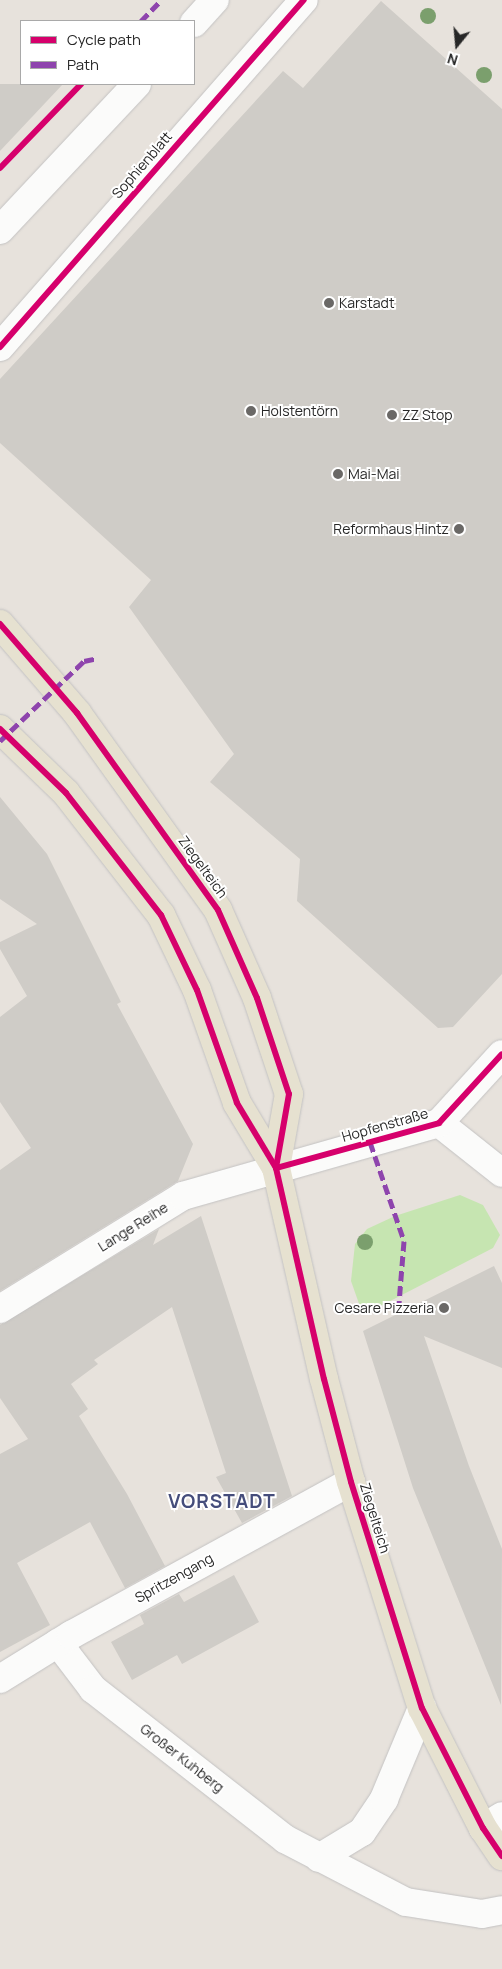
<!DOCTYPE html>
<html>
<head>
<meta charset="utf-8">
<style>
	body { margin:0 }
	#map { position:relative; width:502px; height:1969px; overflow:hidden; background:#e7e2dc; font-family:Manrope,sans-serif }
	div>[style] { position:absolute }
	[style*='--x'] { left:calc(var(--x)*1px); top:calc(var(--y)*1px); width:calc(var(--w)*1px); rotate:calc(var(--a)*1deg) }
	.green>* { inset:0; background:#c6e5b1 }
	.building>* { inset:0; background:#cfccc7 }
	.roads { filter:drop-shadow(0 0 1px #c3c2c2) drop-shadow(0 0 1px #c3c2c2) }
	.minor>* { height:28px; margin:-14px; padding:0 14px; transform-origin:14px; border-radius:14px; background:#fbfbfa }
	.major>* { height:28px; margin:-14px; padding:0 14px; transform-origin:14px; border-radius:14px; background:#e6e1d0 }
	.quiet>* { height:5px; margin-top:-2.5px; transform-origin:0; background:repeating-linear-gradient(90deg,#8e44ad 0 10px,transparent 0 15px) }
	.cycleway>* { height:6px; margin:-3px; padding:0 3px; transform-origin:3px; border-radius:3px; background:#d6006c }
	.trees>* { width:16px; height:16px; margin:-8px; border-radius:50%; background:#7b9f6d }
	.dots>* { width:14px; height:14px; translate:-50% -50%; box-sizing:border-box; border:2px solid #fff; border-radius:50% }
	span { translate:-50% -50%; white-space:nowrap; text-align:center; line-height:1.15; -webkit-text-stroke:4px #fff; paint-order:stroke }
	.street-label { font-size:14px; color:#272727 }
	.poi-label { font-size:14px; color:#272727 }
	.left { translate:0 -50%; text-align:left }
	.right { translate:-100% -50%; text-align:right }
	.district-label { font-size:19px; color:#454d7b; font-weight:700; letter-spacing:1px }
	.legend { position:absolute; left:20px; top:20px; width:175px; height:65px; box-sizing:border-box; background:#fff; border:1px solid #a9a9a9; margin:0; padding:6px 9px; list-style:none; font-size:15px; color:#272727 }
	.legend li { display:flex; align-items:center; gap:10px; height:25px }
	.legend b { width:25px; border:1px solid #a9a9a9 }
	.north { position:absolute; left:432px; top:20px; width:50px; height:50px; -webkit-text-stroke:4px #fff; paint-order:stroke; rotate:197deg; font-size:14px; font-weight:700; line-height:20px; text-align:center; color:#272727 }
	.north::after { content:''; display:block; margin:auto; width:18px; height:22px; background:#272727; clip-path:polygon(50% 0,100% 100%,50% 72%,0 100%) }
</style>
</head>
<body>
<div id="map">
	<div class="green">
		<div style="clip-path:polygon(460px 1195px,483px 1205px,500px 1235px,493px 1248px,363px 1315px,351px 1281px,355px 1244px,367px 1229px,395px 1216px)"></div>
	</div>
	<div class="building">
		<div style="clip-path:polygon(381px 1px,502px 109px,502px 974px,453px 1027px,438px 1028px,297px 901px,300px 859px,210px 782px,234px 754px,129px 607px,151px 580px,0 443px,0 379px,283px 71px,303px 88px)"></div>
		<div style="clip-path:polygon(0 84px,63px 84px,0 151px)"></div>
		<div style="clip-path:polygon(0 797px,47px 854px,121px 1002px,117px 1004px,193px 1144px,178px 1181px,0 1291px,0 1170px,31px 1148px,0 1102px,0 1017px,27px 996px,0 949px,0 942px,37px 924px,0 899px)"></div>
		<div style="clip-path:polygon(201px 1216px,292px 1496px,242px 1523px,216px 1477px,226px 1473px,172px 1307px,94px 1360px,98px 1364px,71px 1384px,88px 1409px,79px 1416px,127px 1494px,165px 1566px,125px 1588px,90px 1522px,17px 1563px,50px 1625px,0 1652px,0 1454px,28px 1439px,0 1398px,0 1325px,159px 1229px,153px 1245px)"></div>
		<div style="clip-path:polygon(494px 1266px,502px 1283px,502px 1368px,424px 1336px,469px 1466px,502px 1549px,501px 1705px,413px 1488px,363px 1331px)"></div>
		<div style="clip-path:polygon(234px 1575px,259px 1622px,182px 1664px,177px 1655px,132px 1680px,111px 1642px,144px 1624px,140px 1615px,179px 1594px,184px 1602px)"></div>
	</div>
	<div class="roads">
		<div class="minor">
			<div style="--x:194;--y:23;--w:31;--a:-48"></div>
			<div style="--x:0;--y:230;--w:200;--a:-46.8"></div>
			<div style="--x:0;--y:347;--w:461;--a:-48.8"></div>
			<div style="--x:439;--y:1123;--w:80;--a:38.4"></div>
			<div style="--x:0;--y:1309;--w:215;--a:-31.7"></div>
			<div style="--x:183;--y:1196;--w:266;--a:-15.9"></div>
			<div style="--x:439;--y:1123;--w:93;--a:-47.6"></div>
			<div style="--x:58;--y:1643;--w:58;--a:52.7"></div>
			<div style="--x:93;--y:1689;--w:244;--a:38"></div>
			<div style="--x:285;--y:1839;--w:136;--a:27.5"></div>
			<div style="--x:406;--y:1902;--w:77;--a:9"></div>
			<div style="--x:482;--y:1914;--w:20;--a:-11"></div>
			<div style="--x:0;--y:1679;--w:84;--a:-31.8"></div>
			<div style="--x:71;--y:1635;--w:319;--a:-28.7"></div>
			<div style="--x:483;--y:1828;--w:22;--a:-32"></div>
			<div style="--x:319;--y:1858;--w:50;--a:-31.2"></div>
			<div style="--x:362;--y:1832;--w:40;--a:-56"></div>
			<div style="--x:384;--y:1799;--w:99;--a:-67.3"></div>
		</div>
		<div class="major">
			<div style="--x:0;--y:624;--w:118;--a:49.1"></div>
			<div style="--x:77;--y:713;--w:242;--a:54.4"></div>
			<div style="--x:218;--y:910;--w:96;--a:66.1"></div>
			<div style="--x:257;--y:998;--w:101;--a:71.6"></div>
			<div style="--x:289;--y:1094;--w:75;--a:100"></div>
			<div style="--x:0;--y:729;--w:92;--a:44.1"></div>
			<div style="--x:66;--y:793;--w:155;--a:52.1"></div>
			<div style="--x:161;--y:915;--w:83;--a:64.4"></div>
			<div style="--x:197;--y:990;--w:120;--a:70.5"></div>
			<div style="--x:237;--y:1103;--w:76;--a:59"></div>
			<div style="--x:276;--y:1168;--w:216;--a:77.2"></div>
			<div style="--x:324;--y:1379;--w:106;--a:75.3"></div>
			<div style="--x:351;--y:1482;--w:237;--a:72.6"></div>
			<div style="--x:422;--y:1708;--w:135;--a:63.1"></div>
			<div style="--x:483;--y:1828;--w:34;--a:56"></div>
		</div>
	</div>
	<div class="quiet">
		<div style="--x:141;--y:21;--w:29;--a:-46"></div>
		<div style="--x:0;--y:741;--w:116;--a:-43.6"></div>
		<div style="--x:84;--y:661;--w:14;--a:-12"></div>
		<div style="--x:370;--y:1142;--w:105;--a:71"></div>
		<div style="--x:404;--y:1241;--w:62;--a:94.6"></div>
	</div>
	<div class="cycleway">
		<div style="--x:0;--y:168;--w:117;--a:-46"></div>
		<div style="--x:0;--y:347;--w:461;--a:-48.8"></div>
		<div style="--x:0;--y:624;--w:118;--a:49.1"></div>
		<div style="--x:77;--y:713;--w:242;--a:54.4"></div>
		<div style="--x:218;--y:910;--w:96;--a:66.1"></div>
		<div style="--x:257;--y:998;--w:101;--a:71.6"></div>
		<div style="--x:289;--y:1094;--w:75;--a:100"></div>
		<div style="--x:0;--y:729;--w:92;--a:44.1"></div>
		<div style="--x:66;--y:793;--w:155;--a:52.1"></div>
		<div style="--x:161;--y:915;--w:83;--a:64.4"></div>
		<div style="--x:197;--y:990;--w:120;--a:70.5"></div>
		<div style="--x:237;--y:1103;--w:76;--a:59"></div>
		<div style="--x:276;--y:1168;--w:216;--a:77.2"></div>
		<div style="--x:324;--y:1379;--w:106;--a:75.3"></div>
		<div style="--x:351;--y:1482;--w:237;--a:72.6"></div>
		<div style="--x:422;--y:1708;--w:135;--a:63.1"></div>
		<div style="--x:483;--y:1828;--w:34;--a:56"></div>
		<div style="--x:276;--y:1168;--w:169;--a:-15.4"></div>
		<div style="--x:439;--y:1123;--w:93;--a:-47.6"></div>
	</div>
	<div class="trees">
		<div style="left:428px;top:16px"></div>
		<div style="left:484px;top:75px"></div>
		<div style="left:365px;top:1242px"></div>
	</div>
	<div class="dots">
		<div style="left:329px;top:303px;background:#6a6866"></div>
		<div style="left:251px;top:411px;background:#6a6866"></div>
		<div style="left:392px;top:415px;background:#6a6866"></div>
		<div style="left:338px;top:474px;background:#6a6866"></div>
		<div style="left:459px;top:529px;background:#6a6866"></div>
		<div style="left:444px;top:1308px;background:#6a6866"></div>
	</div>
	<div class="street-label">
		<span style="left:142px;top:165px;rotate:-49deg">Sophienblatt</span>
		<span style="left:203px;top:867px;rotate:54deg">Ziegelteich</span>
		<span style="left:385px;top:1125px;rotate:-16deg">Hopfenstraße</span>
		<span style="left:133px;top:1227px;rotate:-32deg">Lange Reihe</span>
		<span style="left:375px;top:1518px;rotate:73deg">Ziegelteich</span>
		<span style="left:174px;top:1578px;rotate:-29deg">Spritzengang</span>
		<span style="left:182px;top:1758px;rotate:38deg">Großer Kuhberg</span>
	</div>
	<div class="poi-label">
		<span class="left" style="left:339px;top:303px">Karstadt</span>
		<span class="left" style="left:261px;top:411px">Holstentörn</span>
		<span class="left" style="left:402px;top:415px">ZZ Stop</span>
		<span class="left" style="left:348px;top:474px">Mai-Mai</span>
		<span class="right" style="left:449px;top:529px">Reformhaus Hintz</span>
		<span class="right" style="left:434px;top:1308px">Cesare Pizzeria</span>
	</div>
	<div class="district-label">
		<span style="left:222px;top:1502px">VORSTADT</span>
	</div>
	<ul class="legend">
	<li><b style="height:6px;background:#d6006c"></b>Cycle path</li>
	<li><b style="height:6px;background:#8e44ad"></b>Path</li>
	</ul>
	<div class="north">N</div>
</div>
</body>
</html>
